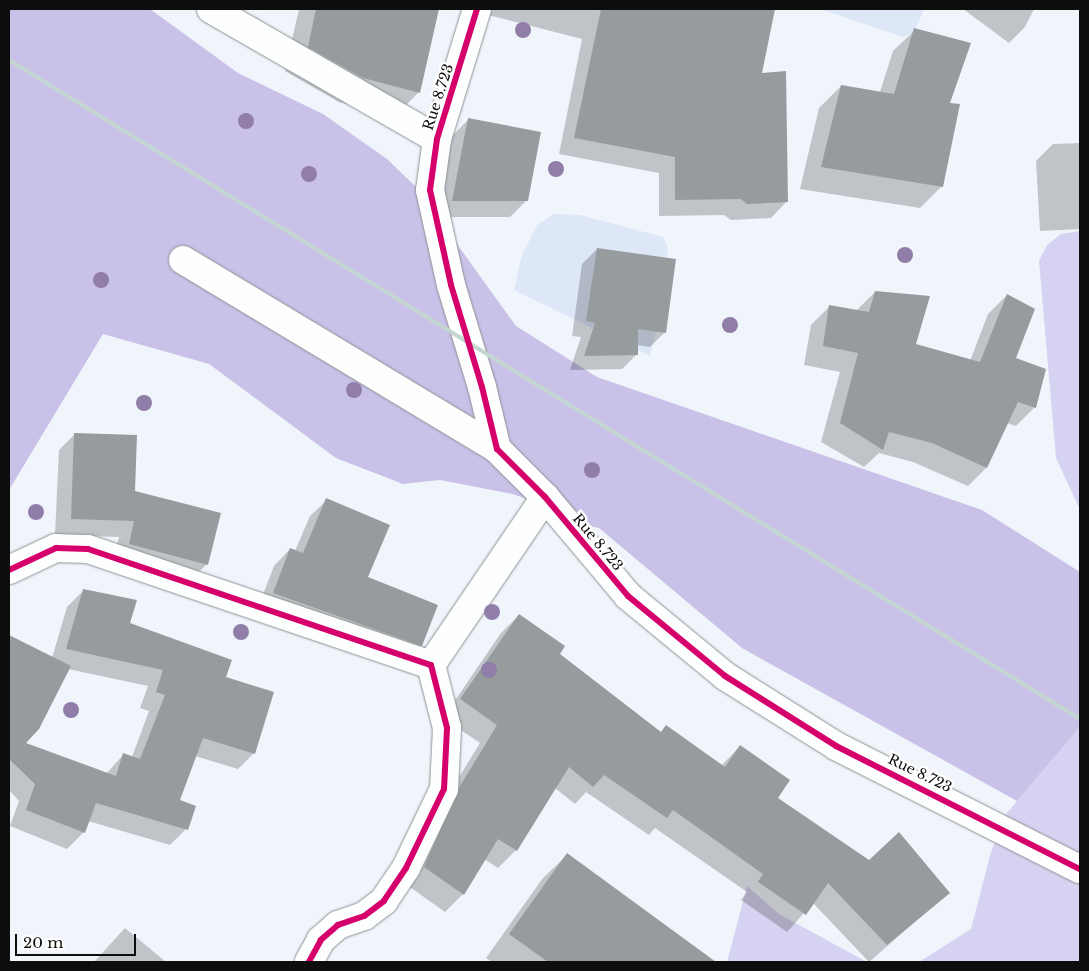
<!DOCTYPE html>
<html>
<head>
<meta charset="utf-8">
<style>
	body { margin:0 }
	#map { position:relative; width:1089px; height:971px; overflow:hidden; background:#f0f5fb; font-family:"Libre Baskerville",serif }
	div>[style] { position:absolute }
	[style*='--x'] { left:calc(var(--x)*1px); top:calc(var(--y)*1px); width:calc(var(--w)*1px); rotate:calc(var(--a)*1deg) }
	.farmland>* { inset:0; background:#dde7f7 }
	.green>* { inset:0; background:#d6d2f1 }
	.forest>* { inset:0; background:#c9c1e8 }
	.shadow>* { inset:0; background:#0003 }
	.building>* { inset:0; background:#969b9e }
	.roads { filter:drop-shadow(0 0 1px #8f9194) drop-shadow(0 0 1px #8f9194) }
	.minor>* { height:28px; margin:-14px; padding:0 14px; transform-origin:14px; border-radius:14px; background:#fdfefe }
	.rail>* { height:4px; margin:-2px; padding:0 2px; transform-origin:2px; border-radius:2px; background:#c4d6d1 }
	.cycleway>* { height:6px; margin:-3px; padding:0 3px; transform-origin:3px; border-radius:3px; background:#d6006c }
	.trees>* { width:16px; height:16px; margin:-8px; border-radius:50%; background:#907ea8 }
	span { translate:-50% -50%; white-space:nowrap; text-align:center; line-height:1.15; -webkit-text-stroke:5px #fff; paint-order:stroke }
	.street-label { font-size:14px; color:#0d0d0d }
	.frame { position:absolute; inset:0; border:10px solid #0d0d0d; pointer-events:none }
	.scale { position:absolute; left:15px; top:934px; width:121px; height:22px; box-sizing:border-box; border:2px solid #0d0d0d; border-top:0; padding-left:6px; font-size:15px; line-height:18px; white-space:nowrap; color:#0d0d0d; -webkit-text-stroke:4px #fff; paint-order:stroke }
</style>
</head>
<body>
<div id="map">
	<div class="farmland">
		<div style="clip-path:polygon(820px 9px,924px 9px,914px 32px,903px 37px)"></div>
		<div style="clip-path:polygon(554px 214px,580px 215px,663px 237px,668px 248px,663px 304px,650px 356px,514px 290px,522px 255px,537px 225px)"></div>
	</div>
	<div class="green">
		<div style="clip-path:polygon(1080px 231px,1080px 510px,1056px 458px,1039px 261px,1047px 245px,1061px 234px)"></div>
		<div style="clip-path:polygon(1080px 727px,1080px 962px,919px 962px,971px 929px,991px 852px,1006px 814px)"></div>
		<div style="clip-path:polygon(747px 886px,779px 914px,867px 962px,727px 962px)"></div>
	</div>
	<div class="forest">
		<div style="clip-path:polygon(9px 9px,150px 9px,238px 73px,323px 114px,387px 159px,415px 186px,516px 326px,597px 377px,982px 510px,1080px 572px,1080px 727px,1017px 801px,742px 648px,599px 528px,563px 520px,546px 505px,512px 494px,440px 480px,403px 484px,336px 458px,209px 364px,103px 334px,9px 490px)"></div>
	</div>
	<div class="shadow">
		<div style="clip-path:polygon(299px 9px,437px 9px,419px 92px,395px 116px,339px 102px,285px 71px)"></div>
		<div style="clip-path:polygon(490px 9px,774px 9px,761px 75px,787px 201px,771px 218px,731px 220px,724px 215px,659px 216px,659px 173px,559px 154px,582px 39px,488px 15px)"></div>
		<div style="clip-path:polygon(963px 9px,1034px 9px,1025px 27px,1009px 43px)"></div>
		<div style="clip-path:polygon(915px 30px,949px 104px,942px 186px,920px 208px,800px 189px,819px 108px,841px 86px,880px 92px,893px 51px)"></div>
		<div style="clip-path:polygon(468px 120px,527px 200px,510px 217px,436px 217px,452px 136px)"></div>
		<div style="clip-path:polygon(1080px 143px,1080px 229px,1040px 231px,1036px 161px,1053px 144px)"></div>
		<div style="clip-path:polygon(597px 249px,665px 332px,650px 347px,637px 345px,637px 354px,622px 369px,570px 370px,581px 337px,572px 336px,582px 264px)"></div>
		<div style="clip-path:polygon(875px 292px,914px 344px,970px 361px,988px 314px,1007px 295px,1014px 358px,1035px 407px,1016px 426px,1007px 423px,986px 468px,968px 486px,913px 462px,879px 453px,864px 467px,821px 442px,840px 372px,804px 365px,811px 325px,830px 306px,856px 311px)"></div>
		<div style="clip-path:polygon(75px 434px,207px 564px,190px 580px,113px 560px,119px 537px,55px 535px,59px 450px)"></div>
		<div style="clip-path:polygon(327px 500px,367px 577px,421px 645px,405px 661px,257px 610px,274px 566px,290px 549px,295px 551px,310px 516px)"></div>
		<div style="clip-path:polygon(evenodd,83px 591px,129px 624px,224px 678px,254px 753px,238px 769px,195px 756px,178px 801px,186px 829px,170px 845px,88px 821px,84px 832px,67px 849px,10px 826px,19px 801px,9px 790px,9px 643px,13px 638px,52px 658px,67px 607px,83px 591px,68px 669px,148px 686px,140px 708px,149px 711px,132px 757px,123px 755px,106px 774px,24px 743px,68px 669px)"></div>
		<div style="clip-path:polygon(519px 615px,558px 654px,660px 733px,666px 727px,721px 766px,740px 746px,776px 799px,869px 862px,948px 893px,869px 962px,813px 903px,787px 932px,741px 900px,747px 892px,655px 828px,649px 835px,586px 792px,575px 804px,555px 788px,516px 850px,498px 868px,484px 859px,463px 894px,445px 912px,407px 885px,442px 805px,480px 743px,443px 718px,501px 633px)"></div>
		<div style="clip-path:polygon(567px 855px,706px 956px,701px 962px,492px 962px,486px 958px,543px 878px)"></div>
		<div style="clip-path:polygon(125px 928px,166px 962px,94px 962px)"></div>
	</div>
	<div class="building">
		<div style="clip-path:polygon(316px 9px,439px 9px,420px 93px,363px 78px,308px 47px)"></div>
		<div style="clip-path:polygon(601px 9px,775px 9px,762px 73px,786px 71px,788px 202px,747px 204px,741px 199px,675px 200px,675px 157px,574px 138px)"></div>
		<div style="clip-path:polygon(914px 28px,971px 43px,950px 103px,960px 104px,943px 187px,821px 167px,841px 85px,894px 94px)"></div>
		<div style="clip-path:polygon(468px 118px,541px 132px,528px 201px,452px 201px)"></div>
		<div style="clip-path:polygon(597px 248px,676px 259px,666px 333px,638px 329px,638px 355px,584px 356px,595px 323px,586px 321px)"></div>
		<div style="clip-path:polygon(875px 291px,930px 296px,916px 344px,980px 362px,1007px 294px,1035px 309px,1016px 358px,1046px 369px,1036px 408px,1018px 402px,987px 468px,932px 443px,889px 432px,883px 450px,840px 423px,858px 353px,823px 346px,829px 305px,869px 312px)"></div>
		<div style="clip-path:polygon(74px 433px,137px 435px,135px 491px,221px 513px,208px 565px,129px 544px,134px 521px,71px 519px)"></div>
		<div style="clip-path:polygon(326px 498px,390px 525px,368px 577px,438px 605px,422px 646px,273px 593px,290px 548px,303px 553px)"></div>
		<div style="clip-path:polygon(83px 589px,137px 600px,130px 623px,232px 660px,226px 677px,274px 692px,255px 754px,203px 738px,180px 800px,196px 806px,188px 830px,96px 803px,85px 833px,26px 810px,35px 784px,9px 759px,9px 635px,71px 666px,39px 729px,26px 743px,116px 776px,123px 753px,140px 759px,165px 695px,156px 692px,163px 670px,66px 649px)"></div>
		<div style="clip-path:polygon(519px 614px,565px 646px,560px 654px,661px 732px,666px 725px,725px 767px,740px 745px,790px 780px,778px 798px,869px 860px,899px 832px,950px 893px,887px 945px,828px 883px,806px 915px,758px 882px,763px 874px,673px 810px,667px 818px,604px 775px,593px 787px,569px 767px,517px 851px,498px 839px,464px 895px,424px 867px,460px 786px,497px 725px,460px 699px)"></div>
		<div style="clip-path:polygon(567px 853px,716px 962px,548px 962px,509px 934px)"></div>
	</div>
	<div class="roads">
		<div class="minor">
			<div style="--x:211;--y:9;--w:261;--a:29.9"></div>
			<div style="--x:477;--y:9;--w:136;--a:107.1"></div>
			<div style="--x:437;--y:139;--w:51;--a:97.8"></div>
			<div style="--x:430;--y:190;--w:97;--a:77.5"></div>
			<div style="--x:451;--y:285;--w:107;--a:73.1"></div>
			<div style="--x:482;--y:387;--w:64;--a:76.4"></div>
			<div style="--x:497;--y:449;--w:68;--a:45"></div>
			<div style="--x:545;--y:497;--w:129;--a:50"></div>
			<div style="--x:628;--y:596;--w:126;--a:39.5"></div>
			<div style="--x:725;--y:676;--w:131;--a:32.2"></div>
			<div style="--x:836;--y:746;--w:273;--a:26.8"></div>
			<div style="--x:183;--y:260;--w:366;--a:31"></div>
			<div style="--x:9;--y:570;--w:52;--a:-25.1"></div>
			<div style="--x:56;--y:548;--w:32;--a:2"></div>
			<div style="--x:88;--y:549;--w:362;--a:18.7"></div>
			<div style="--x:431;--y:665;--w:65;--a:75.7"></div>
			<div style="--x:447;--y:728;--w:61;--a:92.8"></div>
			<div style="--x:444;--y:789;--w:88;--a:115.7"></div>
			<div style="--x:406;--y:868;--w:40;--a:124"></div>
			<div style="--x:384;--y:901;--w:25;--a:143"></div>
			<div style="--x:364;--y:916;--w:28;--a:161"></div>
			<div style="--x:338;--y:925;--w:23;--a:139"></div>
			<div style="--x:321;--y:940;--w:25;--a:119"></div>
			<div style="--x:431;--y:665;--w:203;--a:-55.8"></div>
		</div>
	</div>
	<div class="rail">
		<div style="--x:9;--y:60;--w:1258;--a:31.6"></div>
	</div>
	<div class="cycleway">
		<div style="--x:477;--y:9;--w:136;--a:107.1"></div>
		<div style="--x:437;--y:139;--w:51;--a:97.8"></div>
		<div style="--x:430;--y:190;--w:97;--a:77.5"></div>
		<div style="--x:451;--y:285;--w:107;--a:73.1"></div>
		<div style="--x:482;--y:387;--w:64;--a:76.4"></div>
		<div style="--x:497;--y:449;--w:68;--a:45"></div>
		<div style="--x:545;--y:497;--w:129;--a:50"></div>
		<div style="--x:628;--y:596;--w:126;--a:39.5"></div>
		<div style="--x:725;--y:676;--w:131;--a:32.2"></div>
		<div style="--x:836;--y:746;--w:273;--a:26.8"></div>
		<div style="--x:9;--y:570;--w:52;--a:-25.1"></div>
		<div style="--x:56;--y:548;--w:32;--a:2"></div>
		<div style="--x:88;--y:549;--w:362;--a:18.7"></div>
		<div style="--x:431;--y:665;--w:65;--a:75.7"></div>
		<div style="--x:447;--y:728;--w:61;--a:92.8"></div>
		<div style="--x:444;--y:789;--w:88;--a:115.7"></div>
		<div style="--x:406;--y:868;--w:40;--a:124"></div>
		<div style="--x:384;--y:901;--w:25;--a:143"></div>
		<div style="--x:364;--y:916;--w:28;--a:161"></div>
		<div style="--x:338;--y:925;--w:23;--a:139"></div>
		<div style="--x:321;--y:940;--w:25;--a:119"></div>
	</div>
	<div class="trees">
		<div style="left:523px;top:30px"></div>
		<div style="left:246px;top:121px"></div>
		<div style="left:556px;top:169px"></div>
		<div style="left:309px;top:174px"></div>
		<div style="left:905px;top:255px"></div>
		<div style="left:101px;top:280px"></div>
		<div style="left:730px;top:325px"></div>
		<div style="left:354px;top:390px"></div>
		<div style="left:144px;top:403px"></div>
		<div style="left:592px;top:470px"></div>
		<div style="left:36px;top:512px"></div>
		<div style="left:492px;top:612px"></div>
		<div style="left:241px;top:632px"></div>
		<div style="left:489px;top:670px"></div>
		<div style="left:71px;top:710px"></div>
	</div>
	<div class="street-label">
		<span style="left:438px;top:97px;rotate:-72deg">Rue 8.723</span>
		<span style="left:598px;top:542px;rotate:50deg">Rue 8.723</span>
		<span style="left:920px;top:773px;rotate:26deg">Rue 8.723</span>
	</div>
	<div class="frame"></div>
	<div class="scale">20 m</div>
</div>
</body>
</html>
